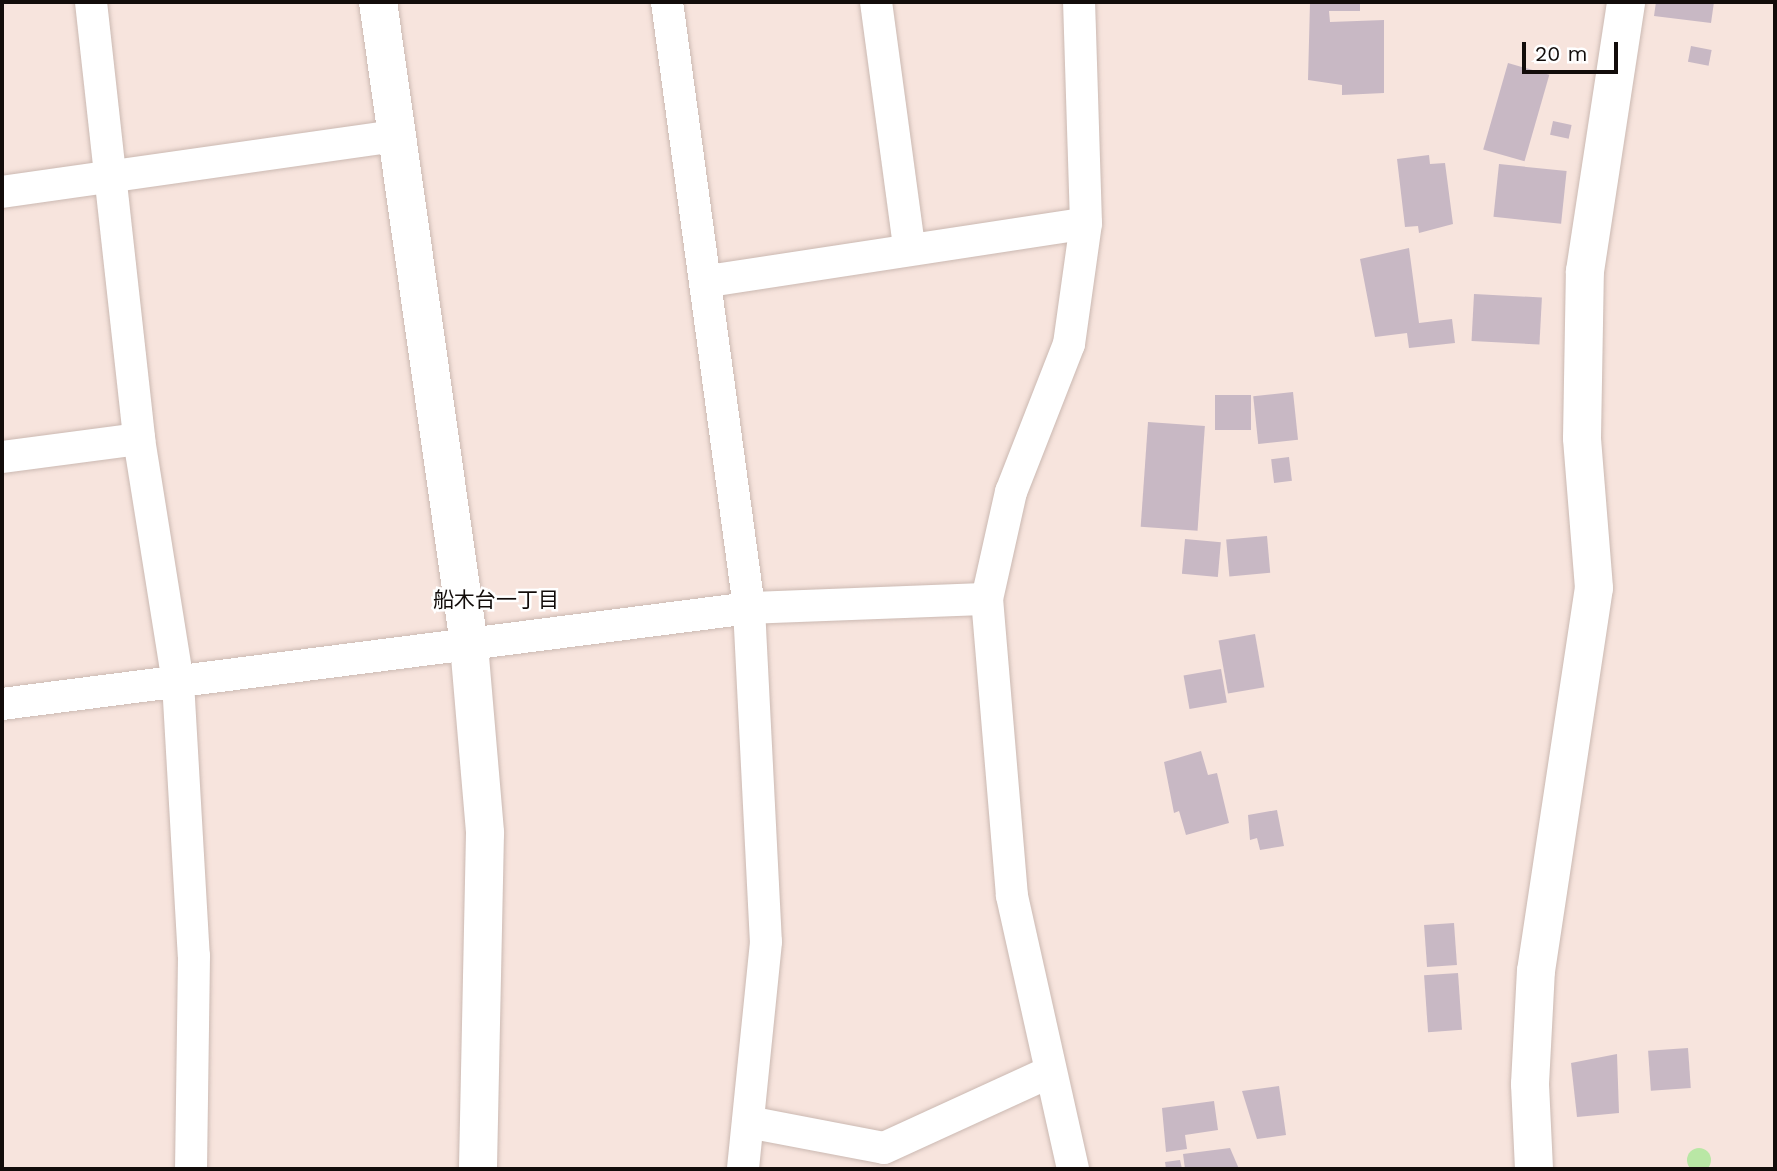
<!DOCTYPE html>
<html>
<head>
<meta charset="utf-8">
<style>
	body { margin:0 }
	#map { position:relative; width:1777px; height:1171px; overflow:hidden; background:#f7e4dd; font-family:"Work Sans","Noto Sans JP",sans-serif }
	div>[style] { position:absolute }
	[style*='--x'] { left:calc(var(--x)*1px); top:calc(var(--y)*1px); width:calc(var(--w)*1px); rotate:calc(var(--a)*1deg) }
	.green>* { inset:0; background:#b9e7a5 }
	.round { border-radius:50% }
	.building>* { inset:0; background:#c8b8c4; transform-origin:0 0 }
	.roads { filter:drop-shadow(0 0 2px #cbb9b2) drop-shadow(0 0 2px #cbb9b2) }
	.street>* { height:32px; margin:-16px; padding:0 16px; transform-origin:16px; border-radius:16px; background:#fff }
	.secondary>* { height:38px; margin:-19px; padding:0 19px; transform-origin:19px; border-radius:19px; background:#fff }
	span { translate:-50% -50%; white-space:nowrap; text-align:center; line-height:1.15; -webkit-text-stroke:5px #fff; paint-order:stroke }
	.neighbourhood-label { font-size:21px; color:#120c0a }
	.frame { position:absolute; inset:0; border:4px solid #120c0a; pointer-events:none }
	.scale { position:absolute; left:1522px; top:42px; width:96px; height:32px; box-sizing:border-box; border:4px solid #120c0a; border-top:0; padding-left:9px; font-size:21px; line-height:24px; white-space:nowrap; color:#120c0a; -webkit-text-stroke:5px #fff; paint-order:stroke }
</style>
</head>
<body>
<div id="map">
	<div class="green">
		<div class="round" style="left:1687px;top:1148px;width:24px;height:24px"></div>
	</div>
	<div class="building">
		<div style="clip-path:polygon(1310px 2px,1360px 2px,1360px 11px,1329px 11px,1330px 22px,1384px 20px,1384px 93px,1342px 95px,1342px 85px,1308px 80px)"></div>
		<div style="clip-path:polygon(1656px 2px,1714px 2px,1711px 23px,1654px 16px)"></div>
		<div style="left:1691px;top:46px;width:21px;height:16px;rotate:11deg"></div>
		<div style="left:1508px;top:63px;width:43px;height:90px;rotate:16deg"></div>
		<div style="left:1553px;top:121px;width:19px;height:14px;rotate:12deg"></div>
		<div style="clip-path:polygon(1429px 155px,1430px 164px,1445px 163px,1453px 224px,1419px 233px,1418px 226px,1405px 227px,1397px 159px)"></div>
		<div style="left:1499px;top:164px;width:68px;height:53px;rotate:6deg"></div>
		<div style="clip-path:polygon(1409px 248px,1419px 323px,1452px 319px,1455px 343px,1409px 348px,1407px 333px,1375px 337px,1360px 259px)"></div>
		<div style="left:1474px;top:294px;width:68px;height:47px;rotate:3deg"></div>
		<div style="left:1293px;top:392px;width:48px;height:40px;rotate:84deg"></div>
		<div style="left:1215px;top:395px;width:36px;height:35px"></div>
		<div style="left:1148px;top:422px;width:57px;height:105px;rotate:4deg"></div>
		<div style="left:1289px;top:457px;width:24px;height:18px;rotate:83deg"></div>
		<div style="left:1267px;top:536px;width:37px;height:41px;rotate:85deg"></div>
		<div style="left:1185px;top:539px;width:36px;height:35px;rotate:5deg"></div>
		<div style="left:1255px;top:634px;width:54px;height:37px;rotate:80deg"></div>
		<div style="left:1221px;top:669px;width:34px;height:38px;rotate:80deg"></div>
		<div style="clip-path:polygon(1201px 751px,1208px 775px,1217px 773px,1229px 823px,1186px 835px,1179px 811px,1174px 813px,1164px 762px)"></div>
		<div style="clip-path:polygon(1277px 810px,1284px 846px,1260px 850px,1257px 838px,1250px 840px,1248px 815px)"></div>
		<div style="left:1454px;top:923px;width:42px;height:30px;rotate:86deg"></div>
		<div style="left:1458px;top:973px;width:57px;height:34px;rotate:86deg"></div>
		<div style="left:1688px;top:1048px;width:40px;height:40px;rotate:86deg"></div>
		<div style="clip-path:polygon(1617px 1054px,1619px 1113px,1577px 1117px,1571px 1063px)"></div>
		<div style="clip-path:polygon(1279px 1086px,1286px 1135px,1257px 1139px,1242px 1091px)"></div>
		<div style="clip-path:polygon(1214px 1101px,1218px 1130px,1185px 1135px,1187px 1149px,1166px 1152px,1162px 1108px)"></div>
		<div style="clip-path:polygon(1230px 1148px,1239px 1169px,1185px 1169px,1183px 1154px)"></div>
		<div style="clip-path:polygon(1180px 1160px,1182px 1169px,1166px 1169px,1165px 1162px)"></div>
	</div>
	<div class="roads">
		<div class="street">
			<div style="--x:91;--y:2;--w:440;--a:83.7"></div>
			<div style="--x:139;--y:439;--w:246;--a:80.9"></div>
			<div style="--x:178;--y:682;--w:274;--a:86.7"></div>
			<div style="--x:194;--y:956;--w:213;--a:90.8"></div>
			<div style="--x:667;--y:2;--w:612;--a:82.29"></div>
			<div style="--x:749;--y:608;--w:334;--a:87.1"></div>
			<div style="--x:766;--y:942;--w:228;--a:95.8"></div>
			<div style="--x:876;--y:2;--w:247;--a:82.3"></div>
			<div style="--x:2;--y:192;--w:398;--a:-8.1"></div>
			<div style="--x:709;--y:281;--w:381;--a:-8.7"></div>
			<div style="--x:2;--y:457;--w:138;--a:-7.5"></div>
			<div style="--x:2;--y:704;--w:753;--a:-7.32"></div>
			<div style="--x:749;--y:608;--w:238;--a:-2.2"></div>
			<div style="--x:748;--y:1122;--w:138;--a:10.8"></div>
			<div style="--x:884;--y:1148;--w:180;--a:-24.6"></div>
			<div style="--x:1073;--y:1169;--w:280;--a:-102.6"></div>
			<div style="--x:1012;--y:896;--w:298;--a:-94.8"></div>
			<div style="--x:987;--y:599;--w:110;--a:-77.4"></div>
			<div style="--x:1011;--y:492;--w:159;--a:-68.6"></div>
			<div style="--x:1069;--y:344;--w:122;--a:-82"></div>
			<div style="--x:1086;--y:223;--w:221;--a:-91.8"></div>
		</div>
		<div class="secondary">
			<div style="--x:378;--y:2;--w:649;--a:81.94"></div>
			<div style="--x:469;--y:645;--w:189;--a:85.1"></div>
			<div style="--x:485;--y:833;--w:336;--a:91.2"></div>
			<div style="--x:1534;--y:1169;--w:85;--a:-92.7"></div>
			<div style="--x:1530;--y:1084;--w:113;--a:-87"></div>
			<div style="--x:1536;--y:971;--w:387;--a:-81.4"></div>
			<div style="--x:1594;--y:588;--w:150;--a:-94.6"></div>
			<div style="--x:1582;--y:438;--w:167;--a:-89"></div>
			<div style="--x:1585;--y:271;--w:272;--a:-81.3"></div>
		</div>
	</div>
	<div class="neighbourhood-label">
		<span style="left:496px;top:600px">船木台一丁目</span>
	</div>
	<div class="frame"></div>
	<div class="scale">20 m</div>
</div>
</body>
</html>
